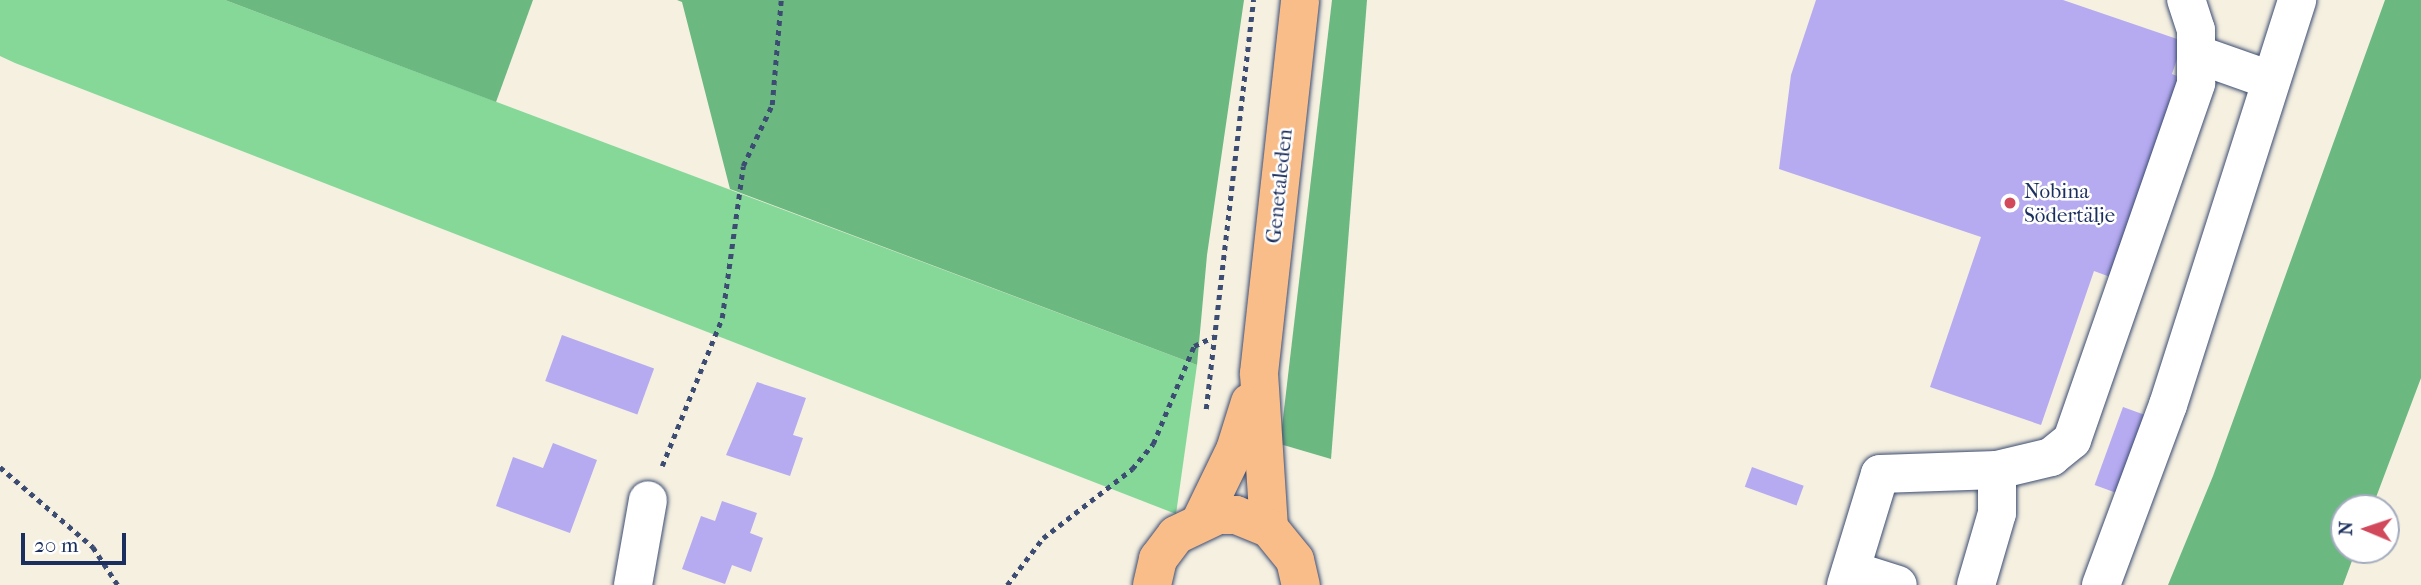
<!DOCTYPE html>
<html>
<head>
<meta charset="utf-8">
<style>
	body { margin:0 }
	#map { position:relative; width:2421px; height:585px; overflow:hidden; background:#f5f0e0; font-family:"IM FELL French Canon",serif }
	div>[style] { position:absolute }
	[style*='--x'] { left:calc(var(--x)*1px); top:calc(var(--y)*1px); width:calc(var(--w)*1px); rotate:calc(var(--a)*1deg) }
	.green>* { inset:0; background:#86d899 }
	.forest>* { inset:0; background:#6cb881 }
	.building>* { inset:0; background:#b6aaf1; transform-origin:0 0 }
	.path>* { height:4.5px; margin-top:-2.25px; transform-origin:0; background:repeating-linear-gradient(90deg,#3c4c72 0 5px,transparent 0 10px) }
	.roads { filter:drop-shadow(0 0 2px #3c4c72) drop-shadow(0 0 2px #3c4c72) }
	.minor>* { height:38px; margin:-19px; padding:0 19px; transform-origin:19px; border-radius:19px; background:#fff }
	.major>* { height:38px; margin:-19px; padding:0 19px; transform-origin:19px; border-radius:19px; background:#f9bd89 }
	.dots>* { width:19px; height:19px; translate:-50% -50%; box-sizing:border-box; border:4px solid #fff; border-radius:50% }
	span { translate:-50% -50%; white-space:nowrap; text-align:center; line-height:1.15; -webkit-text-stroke:5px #fff; paint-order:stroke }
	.street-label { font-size:21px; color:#1b2f5e }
	.poi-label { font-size:21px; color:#1b2f5e }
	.left { translate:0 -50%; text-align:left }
	.north { position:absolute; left:2330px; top:494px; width:70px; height:70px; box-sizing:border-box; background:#fff; border:2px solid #a4acbf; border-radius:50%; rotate:272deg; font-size:19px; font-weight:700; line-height:28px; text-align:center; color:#1b2f5e }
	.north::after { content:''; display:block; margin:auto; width:24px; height:32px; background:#d1495b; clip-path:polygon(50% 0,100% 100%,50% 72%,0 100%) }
	.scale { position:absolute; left:21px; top:533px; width:105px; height:32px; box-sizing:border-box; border:4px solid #1b2f5e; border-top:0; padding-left:9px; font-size:21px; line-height:24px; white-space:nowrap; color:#1b2f5e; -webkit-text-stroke:5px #fff; paint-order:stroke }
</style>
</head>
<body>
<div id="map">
	<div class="green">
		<div style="clip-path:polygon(0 0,225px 0,1197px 365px,1176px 514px,15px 63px,0 56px)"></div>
	</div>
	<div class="forest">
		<div style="clip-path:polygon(225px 0,533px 0,496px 102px)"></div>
		<div style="clip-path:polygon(677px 0,1244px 0,1207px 255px,1197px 365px,730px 189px,682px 2px)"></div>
		<div style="clip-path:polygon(1332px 0,1367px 0,1331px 459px,1280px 444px)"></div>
		<div style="clip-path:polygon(2385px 0,2421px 0,2421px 378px,2372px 508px,2344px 508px,2344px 550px,2356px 550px,2343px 585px,2168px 585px,2213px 476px)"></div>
	</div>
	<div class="building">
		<div style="clip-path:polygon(1816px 0,2063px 0,2183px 41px,2172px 74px,2182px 78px,2113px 278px,2094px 271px,2041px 425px,1930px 387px,1981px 237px,1779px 169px,1791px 75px)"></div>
		<div style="left:562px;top:335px;width:98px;height:49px;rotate:20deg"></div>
		<div style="clip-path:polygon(757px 382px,806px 398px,793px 435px,803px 438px,790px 476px,726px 455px)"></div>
		<div style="left:2123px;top:407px;width:38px;height:83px;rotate:20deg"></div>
		<div style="clip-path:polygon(553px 443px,597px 460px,570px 533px,496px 506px,513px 457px,543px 468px)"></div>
		<div style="left:1752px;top:467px;width:55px;height:21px;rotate:20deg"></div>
		<div style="clip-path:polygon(722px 501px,757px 513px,750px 533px,763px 538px,751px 572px,732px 565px,725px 584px,682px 569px,701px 516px,715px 521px)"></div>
	</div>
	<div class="path">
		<div style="--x:1206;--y:409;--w:412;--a:-83.4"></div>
		<div style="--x:662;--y:466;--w:160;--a:-67.9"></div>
		<div style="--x:722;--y:318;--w:153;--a:-82.1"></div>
		<div style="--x:743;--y:166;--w:68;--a:-64.6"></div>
		<div style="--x:772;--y:105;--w:105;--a:-85.1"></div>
		<div style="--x:0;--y:467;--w:123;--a:40.7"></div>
		<div style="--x:93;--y:547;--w:45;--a:56.7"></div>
		<div style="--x:1007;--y:585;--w:59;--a:-52.5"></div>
		<div style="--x:1043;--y:538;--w:113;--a:-37.8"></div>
		<div style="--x:1132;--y:469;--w:33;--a:-50"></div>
		<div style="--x:1153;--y:444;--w:106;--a:-67.3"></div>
		<div style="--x:1194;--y:346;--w:23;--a:-25"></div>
	</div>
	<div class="roads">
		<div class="minor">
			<div style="--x:2199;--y:55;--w:75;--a:19.4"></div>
			<div style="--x:1851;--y:570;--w:49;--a:17.7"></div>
			<div style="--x:633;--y:585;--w:86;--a:-80"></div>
			<div style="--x:1846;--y:585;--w:116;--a:-73"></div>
			<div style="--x:1880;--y:474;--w:117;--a:-2"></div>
			<div style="--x:1997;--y:470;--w:56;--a:-13.5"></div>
			<div style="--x:2051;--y:457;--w:27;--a:-39"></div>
			<div style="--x:2072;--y:440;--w:378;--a:-70.8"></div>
			<div style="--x:2196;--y:83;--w:53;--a:-90"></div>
			<div style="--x:2196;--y:30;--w:32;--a:-108"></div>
			<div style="--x:1976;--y:585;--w:75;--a:-73.7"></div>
			<div style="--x:1997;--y:513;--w:43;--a:-90"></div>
			<div style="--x:2101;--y:585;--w:192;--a:-69.6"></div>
			<div style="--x:2168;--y:405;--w:425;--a:-72.3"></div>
		</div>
		<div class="major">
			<div style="--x:1201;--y:520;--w:78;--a:-64.1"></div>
			<div style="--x:1235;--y:450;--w:50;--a:-72.6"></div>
			<div style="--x:1269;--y:528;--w:155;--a:-93.7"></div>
			<div style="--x:1259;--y:373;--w:375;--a:-83.7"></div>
			<div style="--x:1152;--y:585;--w:27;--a:-77"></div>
			<div style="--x:1158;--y:559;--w:30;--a:-53"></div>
			<div style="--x:1176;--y:535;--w:47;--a:-25.5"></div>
			<div style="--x:1218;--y:515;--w:18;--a:0"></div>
			<div style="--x:1236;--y:515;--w:35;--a:22"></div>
			<div style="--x:1269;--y:528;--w:41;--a:50.9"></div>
			<div style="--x:1295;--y:560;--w:26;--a:77"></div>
		</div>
	</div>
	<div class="dots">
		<div style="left:2010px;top:203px;background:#d1495b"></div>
	</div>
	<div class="street-label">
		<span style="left:1279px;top:186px;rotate:-84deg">Genetaleden</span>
	</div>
	<div class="poi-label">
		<span class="left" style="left:2024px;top:203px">Nobina<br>Södertälje</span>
	</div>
	<div class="north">N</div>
	<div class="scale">20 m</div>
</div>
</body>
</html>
